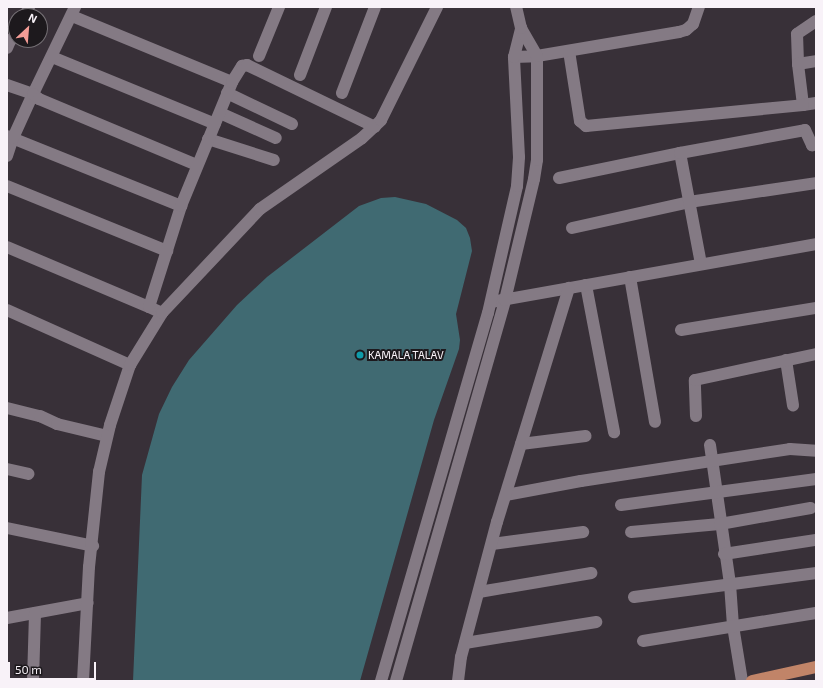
<!DOCTYPE html>
<html>
<head>
<meta charset="utf-8">
<style>
	body { margin:0 }
	#map { position:relative; width:823px; height:688px; overflow:hidden; background:#383038; font-family:"Exo 2",sans-serif }
	div>[style] { position:absolute }
	[style*='--x'] { left:calc(var(--x)*1px); top:calc(var(--y)*1px); width:calc(var(--w)*1px); rotate:calc(var(--a)*1deg) }
	.water>* { inset:0; background:#406a72 }
	.street>* { height:12px; margin:-6px; padding:0 6px; transform-origin:6px; border-radius:6px; background:#847a84 }
	.secondary>* { height:12px; margin:-6px; padding:0 6px; transform-origin:6px; border-radius:6px; background:#847a84 }
	.primary>* { height:12px; margin:-6px; padding:0 6px; transform-origin:6px; border-radius:6px; background:#c18468 }
	.dots>* { width:11px; height:11px; translate:-50% -50%; box-sizing:border-box; border:2px solid #1d191d; border-radius:50% }
	span { translate:-50% -50%; white-space:nowrap; text-align:center; line-height:1.15; -webkit-text-stroke:4px #1d191d; paint-order:stroke }
	.poi-label { font-size:11px; color:#f8f2f8 }
	.left { translate:0 -50%; text-align:left }
	.frame { position:absolute; inset:0; border:8px solid #f8f2f8; pointer-events:none }
	.north { position:absolute; left:8px; top:8px; width:40px; height:40px; box-sizing:border-box; background:#1d191d; border:1px solid #757075; border-radius:50%; rotate:26deg; font-size:11px; font-weight:700; line-height:16px; text-align:center; color:#f8f2f8 }
	.north::after { content:''; display:block; margin:auto; width:14px; height:18px; background:#f59c96; clip-path:polygon(50% 0,100% 100%,50% 72%,0 100%) }
	.scale { position:absolute; left:8px; top:662px; width:88px; height:18px; box-sizing:border-box; border:2px solid #f8f2f8; border-top:0; padding-left:5px; font-size:12px; line-height:14px; white-space:nowrap; color:#f8f2f8; -webkit-text-stroke:3px #1d191d; paint-order:stroke }
</style>
</head>
<body>
<div id="map">
	<div class="water">
		<div style="clip-path:polygon(395px 197px,426px 204px,457px 220px,466px 228px,470px 238px,472px 251px,456px 314px,460px 340px,459px 349px,434px 420px,360px 681px,133px 681px,142px 475px,159px 414px,172px 387px,189px 360px,237px 305px,267px 277px,359px 206px,381px 198px)"></div>
	</div>
	<div class="street">
		<div style="--x:25;--y:16;--w:10;--a:-66"></div>
		<div style="--x:72;--y:16;--w:173;--a:22.4"></div>
		<div style="--x:816;--y:21;--w:23;--a:146"></div>
		<div style="--x:797;--y:34;--w:30;--a:88"></div>
		<div style="--x:798;--y:64;--w:41;--a:83"></div>
		<div style="--x:803;--y:105;--w:13;--a:-9"></div>
		<div style="--x:7;--y:48;--w:8;--a:-67"></div>
		<div style="--x:10;--y:41;--w:8;--a:-45"></div>
		<div style="--x:569;--y:51;--w:71;--a:81.1"></div>
		<div style="--x:580;--y:121;--w:8;--a:40"></div>
		<div style="--x:586;--y:126;--w:218;--a:-5.5"></div>
		<div style="--x:259;--y:56;--w:53;--a:-67.8"></div>
		<div style="--x:52;--y:57;--w:176;--a:22.3"></div>
		<div style="--x:514;--y:57;--w:23;--a:-2"></div>
		<div style="--x:537;--y:56;--w:144;--a:-9.6"></div>
		<div style="--x:679;--y:32;--w:7;--a:-16"></div>
		<div style="--x:686;--y:30;--w:9;--a:-41"></div>
		<div style="--x:693;--y:24;--w:18;--a:-71"></div>
		<div style="--x:798;--y:64;--w:18;--a:-9"></div>
		<div style="--x:300;--y:75;--w:73;--a:-69.1"></div>
		<div style="--x:7;--y:85;--w:28;--a:19"></div>
		<div style="--x:33;--y:94;--w:97;--a:-64.2"></div>
		<div style="--x:227;--y:93;--w:72;--a:25.5"></div>
		<div style="--x:342;--y:93;--w:92;--a:-69"></div>
		<div style="--x:220;--y:113;--w:61;--a:24.1"></div>
		<div style="--x:7;--y:136;--w:188;--a:21.9"></div>
		<div style="--x:208;--y:139;--w:69;--a:17.7"></div>
		<div style="--x:7;--y:156;--w:19;--a:-72"></div>
		<div style="--x:13;--y:138;--w:48;--a:-65.6"></div>
		<div style="--x:33;--y:94;--w:8;--a:40"></div>
		<div style="--x:39;--y:99;--w:171;--a:22.7"></div>
		<div style="--x:559;--y:178;--w:124;--a:-11.7"></div>
		<div style="--x:7;--y:186;--w:173;--a:22.1"></div>
		<div style="--x:572;--y:228;--w:120;--a:-12.5"></div>
		<div style="--x:689;--y:202;--w:128;--a:-8.5"></div>
		<div style="--x:7;--y:247;--w:154;--a:22.9"></div>
		<div style="--x:701;--y:264;--w:113;--a:-100.7"></div>
		<div style="--x:680;--y:153;--w:127;--a:-10.4"></div>
		<div style="--x:805;--y:130;--w:17;--a:65"></div>
		<div style="--x:812;--y:145;--w:4;--a:-14"></div>
		<div style="--x:630;--y:277;--w:147;--a:80.2"></div>
		<div style="--x:586;--y:285;--w:150;--a:79.2"></div>
		<div style="--x:491;--y:302;--w:330;--a:-10.1"></div>
		<div style="--x:7;--y:310;--w:135;--a:24.1"></div>
		<div style="--x:162;--y:313;--w:14;--a:-155"></div>
		<div style="--x:149;--y:307;--w:106;--a:-72.4"></div>
		<div style="--x:181;--y:206;--w:134;--a:-67.6"></div>
		<div style="--x:232;--y:82;--w:19;--a:-58"></div>
		<div style="--x:242;--y:66;--w:5;--a:-11"></div>
		<div style="--x:247;--y:65;--w:142;--a:25.8"></div>
		<div style="--x:681;--y:330;--w:137;--a:-9.3"></div>
		<div style="--x:786;--y:360;--w:46;--a:81.2"></div>
		<div style="--x:7;--y:408;--w:34;--a:14"></div>
		<div style="--x:40;--y:416;--w:19;--a:25"></div>
		<div style="--x:57;--y:424;--w:51;--a:13.5"></div>
		<div style="--x:696;--y:416;--w:36;--a:-92"></div>
		<div style="--x:695;--y:380;--w:124;--a:-12.1"></div>
		<div style="--x:521;--y:444;--w:65;--a:-7"></div>
		<div style="--x:710;--y:445;--w:140;--a:81.8"></div>
		<div style="--x:730;--y:584;--w:42;--a:85.9"></div>
		<div style="--x:733;--y:626;--w:56;--a:80.7"></div>
		<div style="--x:7;--y:469;--w:22;--a:13"></div>
		<div style="--x:506;--y:495;--w:76;--a:-10.6"></div>
		<div style="--x:581;--y:481;--w:211;--a:-8.7"></div>
		<div style="--x:790;--y:449;--w:26;--a:4"></div>
		<div style="--x:621;--y:505;--w:197;--a:-7.6"></div>
		<div style="--x:7;--y:528;--w:88;--a:11.8"></div>
		<div style="--x:631;--y:532;--w:89;--a:-5.1"></div>
		<div style="--x:720;--y:524;--w:92;--a:-10"></div>
		<div style="--x:492;--y:544;--w:92;--a:-7.5"></div>
		<div style="--x:724;--y:554;--w:93;--a:-8.7"></div>
		<div style="--x:479;--y:592;--w:114;--a:-9.6"></div>
		<div style="--x:634;--y:597;--w:184;--a:-7.5"></div>
		<div style="--x:7;--y:618;--w:82;--a:-10.5"></div>
		<div style="--x:643;--y:641;--w:175;--a:-9.2"></div>
		<div style="--x:465;--y:643;--w:133;--a:-9.1"></div>
		<div style="--x:33;--y:681;--w:68;--a:-88.3"></div>
		<div style="--x:83;--y:681;--w:114;--a:-87"></div>
		<div style="--x:89;--y:567;--w:96;--a:-84"></div>
		<div style="--x:99;--y:472;--w:48;--a:-76.8"></div>
		<div style="--x:110;--y:425;--w:63;--a:-71.6"></div>
		<div style="--x:130;--y:365;--w:61;--a:-58.4"></div>
		<div style="--x:162;--y:313;--w:143;--a:-46.7"></div>
		<div style="--x:260;--y:209;--w:124;--a:-34.8"></div>
		<div style="--x:362;--y:138;--w:26;--a:-43"></div>
		<div style="--x:381;--y:120;--w:126;--a:-63.6"></div>
		<div style="--x:458;--y:681;--w:24;--a:-83"></div>
		<div style="--x:461;--y:657;--w:140;--a:-75.1"></div>
		<div style="--x:497;--y:522;--w:245;--a:-72.9"></div>
	</div>
	<div class="secondary">
		<div style="--x:381;--y:681;--w:383;--a:-73.8"></div>
		<div style="--x:488;--y:313;--w:130;--a:-77.1"></div>
		<div style="--x:517;--y:186;--w:29;--a:-86"></div>
		<div style="--x:519;--y:157;--w:100;--a:-92.9"></div>
		<div style="--x:514;--y:57;--w:30;--a:-76"></div>
		<div style="--x:396;--y:681;--w:396;--a:-74"></div>
		<div style="--x:505;--y:300;--w:124;--a:-76.5"></div>
		<div style="--x:534;--y:179;--w:19;--a:-81"></div>
		<div style="--x:537;--y:160;--w:104;--a:-90"></div>
		<div style="--x:537;--y:56;--w:32;--a:-120"></div>
		<div style="--x:521;--y:28;--w:22;--a:-103"></div>
	</div>
	<div class="primary">
		<div style="--x:752;--y:681;--w:66;--a:-12.3"></div>
	</div>
	<div class="dots">
		<div style="left:360px;top:355px;background:#0f9aa8"></div>
	</div>
	<div class="poi-label">
		<span class="left" style="left:368px;top:355px">KAMALA TALAV</span>
	</div>
	<div class="frame"></div>
	<div class="north">N</div>
	<div class="scale">50 m</div>
</div>
</body>
</html>
